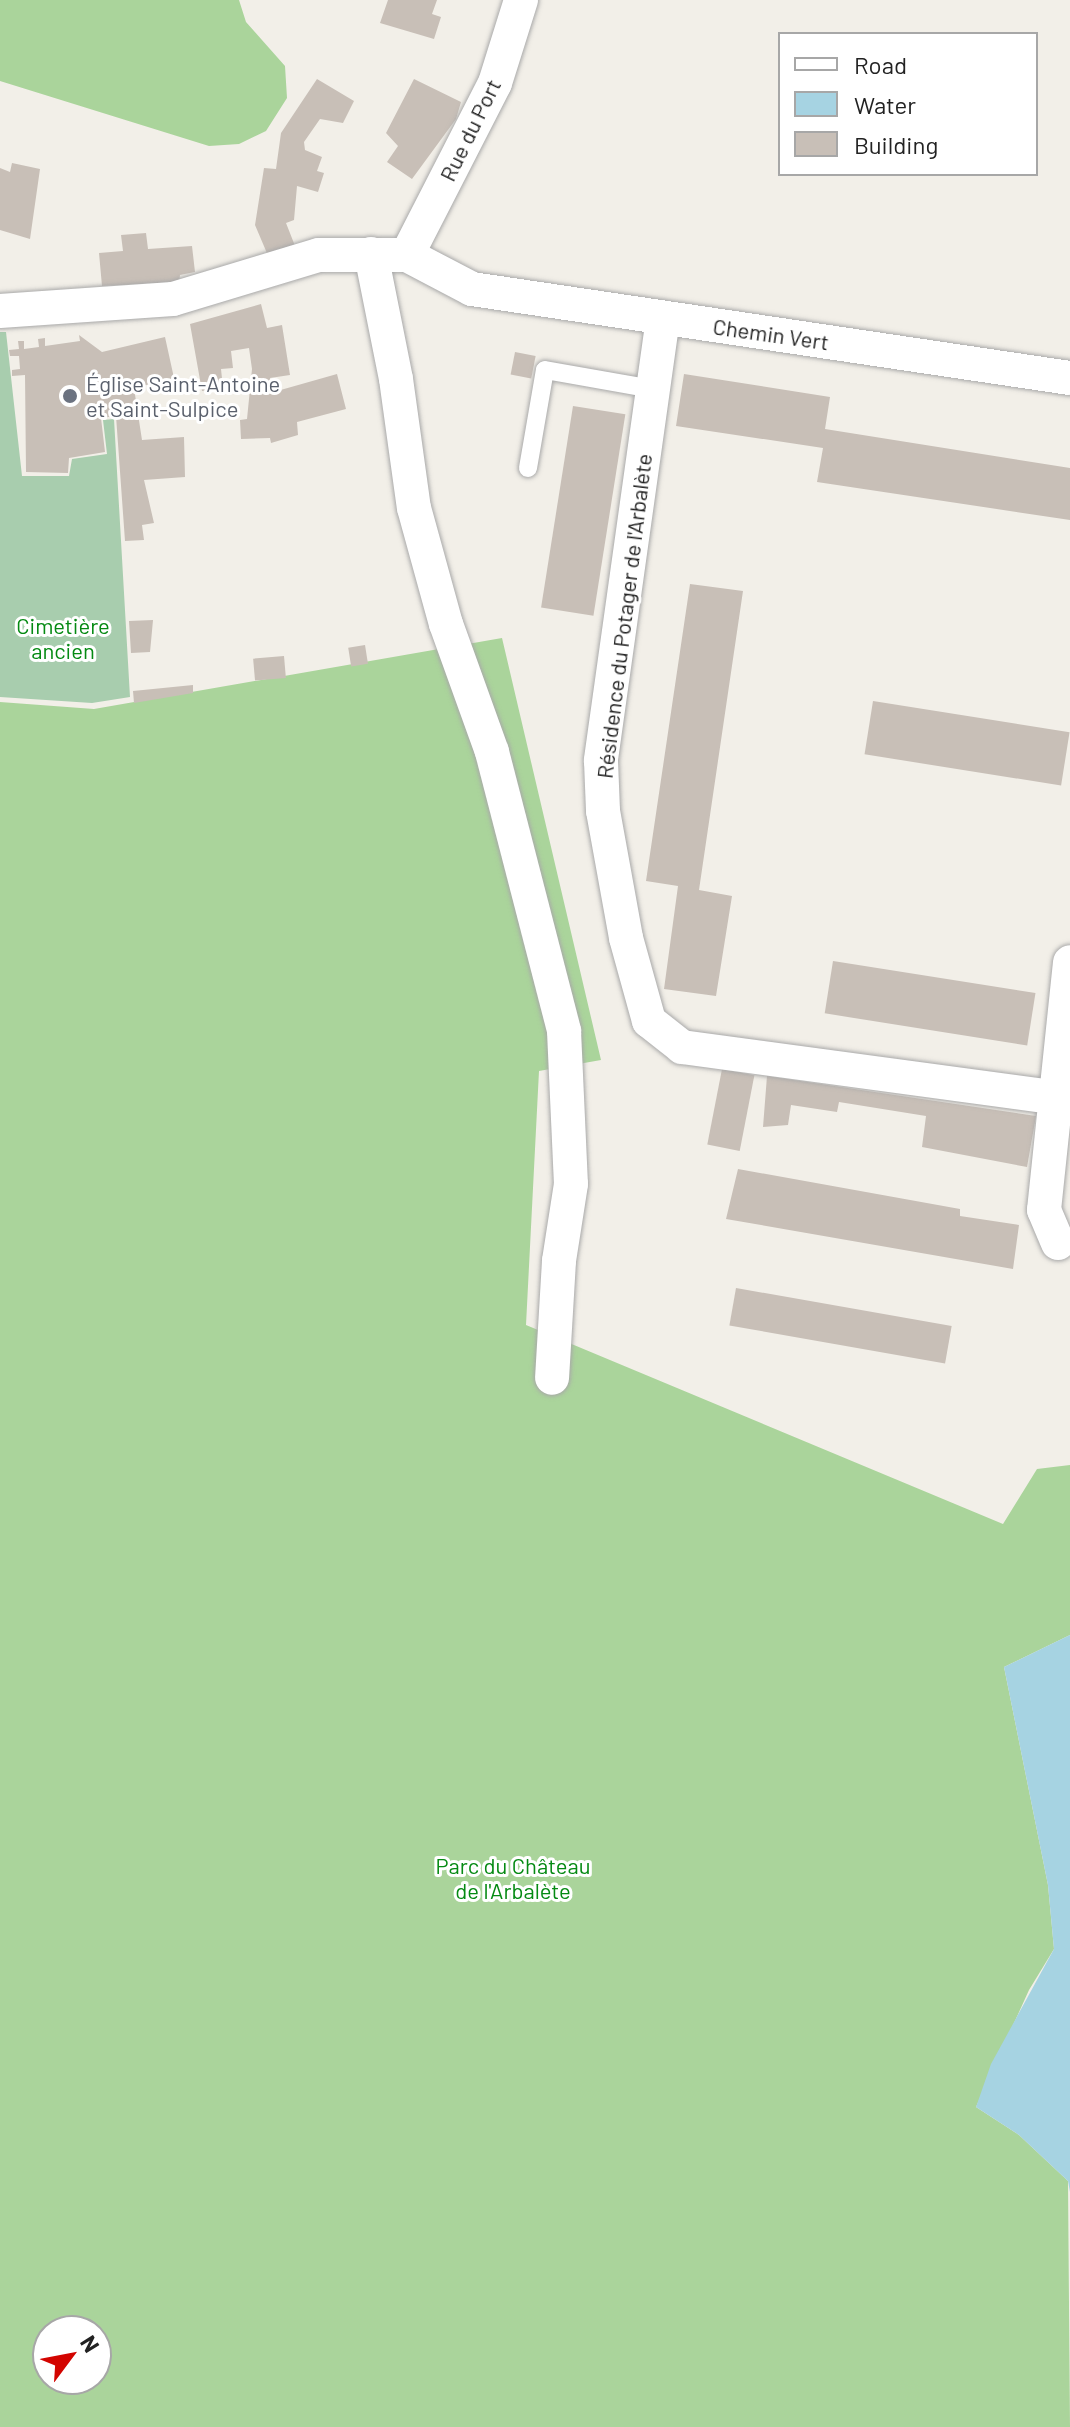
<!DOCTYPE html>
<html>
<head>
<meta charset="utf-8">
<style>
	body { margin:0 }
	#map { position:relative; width:1070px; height:2427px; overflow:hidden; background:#f2efe8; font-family:Barlow,sans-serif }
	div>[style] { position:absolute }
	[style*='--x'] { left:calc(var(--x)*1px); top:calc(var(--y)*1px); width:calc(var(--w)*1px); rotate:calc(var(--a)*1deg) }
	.forest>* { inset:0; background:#aad49b }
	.cemetery>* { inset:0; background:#a8cdae }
	.water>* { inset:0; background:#a6d3e2 }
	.building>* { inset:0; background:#c8bfb7; transform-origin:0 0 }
	.roads { filter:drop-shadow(0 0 2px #a9a9a9) drop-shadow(0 0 2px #a9a9a9) }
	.service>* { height:18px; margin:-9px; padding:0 9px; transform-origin:9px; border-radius:9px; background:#fff }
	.minor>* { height:34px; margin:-17px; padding:0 17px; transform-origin:17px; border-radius:17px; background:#fff }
	.dots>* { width:22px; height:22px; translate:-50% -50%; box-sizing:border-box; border:4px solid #fff; border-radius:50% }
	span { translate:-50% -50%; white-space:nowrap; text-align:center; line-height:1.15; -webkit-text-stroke:6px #fff; paint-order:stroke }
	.street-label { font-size:22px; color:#222 }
	.worship-label { font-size:22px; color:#5b616d }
	.left { translate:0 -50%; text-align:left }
	.park-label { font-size:22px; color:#058a13 }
	.legend { position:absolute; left:778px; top:32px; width:260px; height:144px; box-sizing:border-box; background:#fff; border:2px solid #a7a7a7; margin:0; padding:10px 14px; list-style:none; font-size:24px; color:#222 }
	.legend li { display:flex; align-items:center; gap:16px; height:40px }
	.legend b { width:40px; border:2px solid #a7a7a7 }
	.north { position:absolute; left:32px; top:2315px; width:80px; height:80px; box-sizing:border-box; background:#fff; border:2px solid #a7a7a7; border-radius:50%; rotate:58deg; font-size:22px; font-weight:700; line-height:32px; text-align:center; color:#222 }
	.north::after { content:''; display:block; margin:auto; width:28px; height:36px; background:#d30400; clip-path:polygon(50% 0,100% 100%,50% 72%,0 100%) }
</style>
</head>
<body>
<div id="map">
	<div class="forest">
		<div style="clip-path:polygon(0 0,239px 0,246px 22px,285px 66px,287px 98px,266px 131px,239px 144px,209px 146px,0 81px)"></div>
		<div style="clip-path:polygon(evenodd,502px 638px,601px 1060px,539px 1071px,526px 1325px,1003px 1524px,1037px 1469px,1070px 1465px,1070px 1635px,1004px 1667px,1048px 1885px,1054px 1949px,1029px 1990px,976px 2107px,1019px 2135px,1068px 2181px,1070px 2427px,0 2427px,0 702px,94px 709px,502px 638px,48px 2331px,96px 2331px,96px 2379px,48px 2379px,48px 2331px)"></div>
	</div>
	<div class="cemetery">
		<div style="clip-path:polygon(0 332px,6px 332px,22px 476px,69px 476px,72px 459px,107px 454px,103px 420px,114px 419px,130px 697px,92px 703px,0 697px)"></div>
	</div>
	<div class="water">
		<div style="clip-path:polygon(1070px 1635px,1070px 2192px,1068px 2181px,1019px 2135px,976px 2107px,991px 2064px,1054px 1949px,1048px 1885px,1004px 1667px)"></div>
	</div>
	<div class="building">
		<div style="clip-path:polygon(388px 0,437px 0,432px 14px,441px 17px,434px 39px,380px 23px)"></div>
		<div style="clip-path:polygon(317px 79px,354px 101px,343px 123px,320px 119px,304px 142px,305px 150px,322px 157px,317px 171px,324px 173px,318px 192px,297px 186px,294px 220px,286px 223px,299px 256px,272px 265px,255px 225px,264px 168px,276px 169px,281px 133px)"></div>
		<div style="clip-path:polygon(414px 79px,461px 102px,456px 119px,412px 179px,387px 162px,398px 146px,386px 133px)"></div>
		<div style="clip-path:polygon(12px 163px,40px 169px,30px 239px,0 230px,0 168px,10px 172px)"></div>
		<div style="clip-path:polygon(146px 233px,148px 249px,192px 246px,195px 272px,180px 275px,179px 282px,102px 286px,99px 253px,123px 251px,121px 235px)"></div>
		<div style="clip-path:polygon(261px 304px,267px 328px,282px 325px,290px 375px,270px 378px,270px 393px,337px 374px,346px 409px,297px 422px,298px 435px,271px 443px,270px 438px,241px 439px,240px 420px,247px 419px,252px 369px,249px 348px,231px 351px,233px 368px,221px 369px,223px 388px,202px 391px,190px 324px)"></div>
		<div style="clip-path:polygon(79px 335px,102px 352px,165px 337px,174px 378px,134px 388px,142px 440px,184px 437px,185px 477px,144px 480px,154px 523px,142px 525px,144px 540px,125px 541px,116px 416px,101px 418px,105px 452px,69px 458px,68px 473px,26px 472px,25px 375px,12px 376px,12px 370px,20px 369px,19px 356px,10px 356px,9px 350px,19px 349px,18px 341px,24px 341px,24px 349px,39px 347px,38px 339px,45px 338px,45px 346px,80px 341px)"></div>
		<div style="left:515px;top:352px;width:21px;height:23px;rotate:11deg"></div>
		<div style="clip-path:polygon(684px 374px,830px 397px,825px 429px,1070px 468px,1070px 520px,817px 482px,823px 448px,676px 426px)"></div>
		<div style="left:573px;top:406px;width:53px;height:204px;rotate:9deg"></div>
		<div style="clip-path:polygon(690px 584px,743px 591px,699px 890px,732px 896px,716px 996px,664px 989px,678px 886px,646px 881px)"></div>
		<div style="clip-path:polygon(153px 620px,150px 652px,131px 653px,129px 621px)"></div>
		<div style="left:365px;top:645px;width:19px;height:17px;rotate:81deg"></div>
		<div style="left:284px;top:656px;width:22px;height:31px;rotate:85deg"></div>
		<div style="clip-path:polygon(193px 685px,193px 693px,134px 703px,133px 691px)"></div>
		<div style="left:873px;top:701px;width:199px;height:54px;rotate:9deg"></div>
		<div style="left:833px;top:961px;width:205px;height:53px;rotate:9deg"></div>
		<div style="left:722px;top:1069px;width:33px;height:77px;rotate:11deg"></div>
		<div style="clip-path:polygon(767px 1076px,1036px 1116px,1027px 1167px,922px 1147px,926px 1116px,839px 1102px,837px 1112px,791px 1105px,788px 1125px,763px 1127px)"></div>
		<div style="clip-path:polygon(738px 1169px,960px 1209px,960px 1216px,1019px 1225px,1013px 1269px,726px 1219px)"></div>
		<div style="left:736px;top:1288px;width:219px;height:38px;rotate:10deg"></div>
	</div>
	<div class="roads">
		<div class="service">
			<div style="--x:528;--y:468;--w:99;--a:-80.2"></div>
			<div style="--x:545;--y:370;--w:110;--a:10"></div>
		</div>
		<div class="minor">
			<div style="--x:371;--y:254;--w:127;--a:78.7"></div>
			<div style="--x:396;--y:379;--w:130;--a:82.1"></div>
			<div style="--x:414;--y:508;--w:120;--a:74.6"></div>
			<div style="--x:446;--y:624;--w:136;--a:70.2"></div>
			<div style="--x:492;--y:752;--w:288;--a:75.5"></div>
			<div style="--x:564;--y:1031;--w:153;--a:87.4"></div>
			<div style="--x:571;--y:1184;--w:78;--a:98.9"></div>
			<div style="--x:559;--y:1261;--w:117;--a:93.4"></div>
			<div style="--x:407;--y:255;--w:193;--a:-62.9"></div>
			<div style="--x:495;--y:83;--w:87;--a:-72.6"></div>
			<div style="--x:0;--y:311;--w:173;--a:-4"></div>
			<div style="--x:173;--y:299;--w:152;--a:-16.8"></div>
			<div style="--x:319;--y:255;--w:88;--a:0"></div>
			<div style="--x:407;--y:255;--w:73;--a:27.6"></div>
			<div style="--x:472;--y:289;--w:605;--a:8.47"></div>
			<div style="--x:663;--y:318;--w:447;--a:98"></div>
			<div style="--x:601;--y:761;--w:50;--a:87.7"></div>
			<div style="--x:603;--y:811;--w:129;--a:79.7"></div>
			<div style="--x:626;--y:938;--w:86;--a:74.5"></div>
			<div style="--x:649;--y:1021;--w:42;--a:38.2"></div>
			<div style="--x:682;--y:1047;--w:374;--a:7.7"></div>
			<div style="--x:1058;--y:1243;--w:36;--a:-113"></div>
			<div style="--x:1044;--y:1210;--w:249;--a:-84"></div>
		</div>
	</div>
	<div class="dots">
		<div style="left:70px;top:396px;background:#6b7280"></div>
	</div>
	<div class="street-label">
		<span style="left:470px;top:130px;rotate:-64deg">Rue du Port</span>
		<span style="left:771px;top:334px;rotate:8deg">Chemin Vert</span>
		<span style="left:624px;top:616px;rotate:-83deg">Résidence du Potager de l'Arbalète</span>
	</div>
	<div class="worship-label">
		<span class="left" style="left:86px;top:396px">Église Saint-Antoine<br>et Saint-Sulpice</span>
	</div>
	<div class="park-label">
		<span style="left:63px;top:638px">Cimetière<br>ancien</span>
		<span style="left:513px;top:1878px">Parc du Château<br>de l'Arbalète</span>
	</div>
	<ul class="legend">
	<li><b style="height:10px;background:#fff"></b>Road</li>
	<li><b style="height:22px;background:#a6d3e2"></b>Water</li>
	<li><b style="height:22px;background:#c8bfb7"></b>Building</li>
	</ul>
	<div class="north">N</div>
</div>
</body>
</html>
